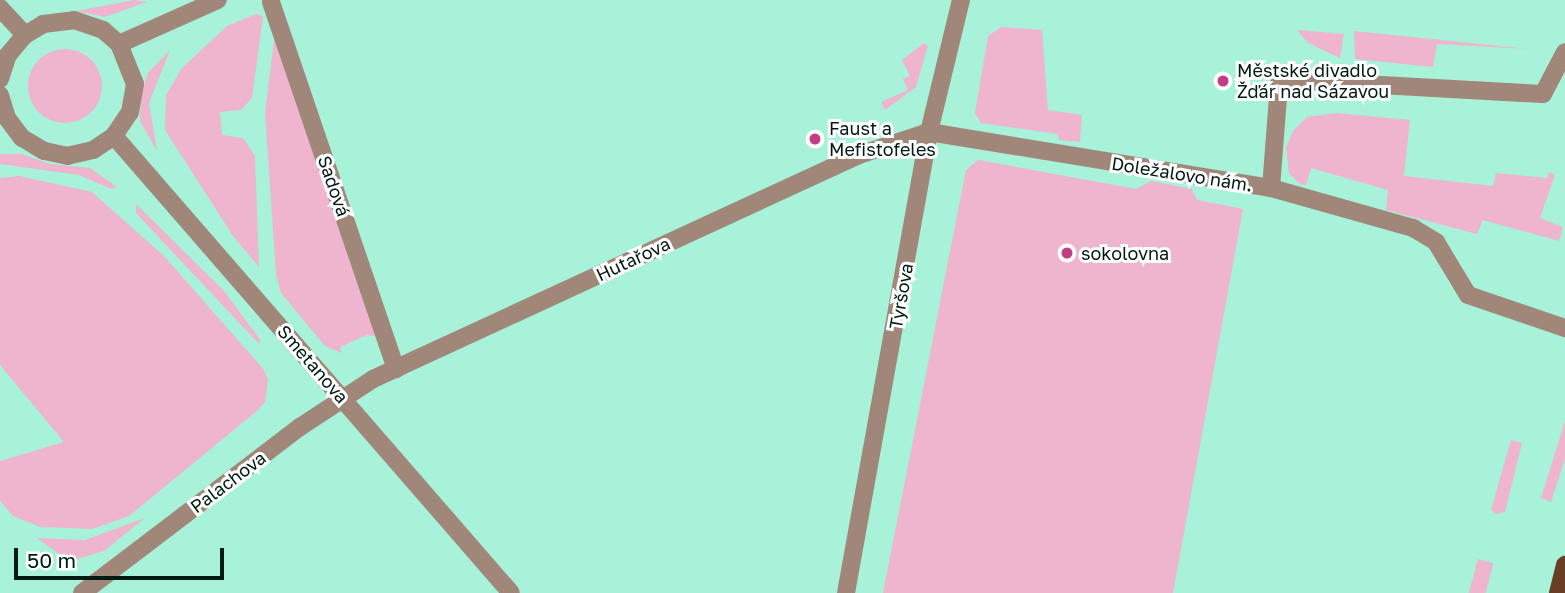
<!DOCTYPE html>
<html>
<head>
<meta charset="utf-8">
<style>
	body { margin:0 }
	#map { position:relative; width:1565px; height:593px; overflow:hidden; background:#a7f2d8; font-family:"Golos Text",sans-serif }
	div>[style] { position:absolute }
	[style*='--x'] { left:calc(var(--x)*1px); top:calc(var(--y)*1px); width:calc(var(--w)*1px); rotate:calc(var(--a)*1deg) }
	.green>* { inset:0; background:#efb4ce; transform-origin:0 0 }
	.round { border-radius:50% }
	.minor>* { height:18px; margin:-9px; padding:0 9px; transform-origin:9px; border-radius:9px; background:#a08779 }
	.tertiary>* { height:18px; margin:-9px; padding:0 9px; transform-origin:9px; border-radius:9px; background:#a08779 }
	.primary>* { height:18px; margin:-9px; padding:0 9px; transform-origin:9px; border-radius:9px; background:#683e25 }
	.dots>* { width:19px; height:19px; translate:-50% -50%; box-sizing:border-box; border:4px solid #fff; border-radius:50% }
	span { translate:-50% -50%; white-space:nowrap; text-align:center; line-height:1.15; -webkit-text-stroke:6px #fff; paint-order:stroke }
	.poi-label { font-size:18px; color:#001b12 }
	.left { translate:0 -50%; text-align:left }
	.street-label { font-size:18px; color:#001b12 }
	.scale { position:absolute; left:14px; top:548px; width:210px; height:32px; box-sizing:border-box; border:4px solid #001b12; border-top:0; padding-left:9px; font-size:21px; line-height:24px; white-space:nowrap; color:#001b12; -webkit-text-stroke:5px #fff; paint-order:stroke }
</style>
</head>
<body>
<div id="map">
	<div class="green">
		<div style="clip-path:polygon(135px 0,147px 2px,105px 17px,76px 11px)"></div>
		<div style="clip-path:polygon(256px 14px,263px 16px,252px 98px,241px 110px,220px 112px,222px 135px,243px 138px,255px 156px,259px 267px,233px 236px,165px 130px,166px 95px,182px 68px,227px 26px)"></div>
		<div style="clip-path:polygon(1001px 27px,1042px 30px,1048px 110px,1082px 115px,1080px 142px,1059px 140px,1058px 134px,981px 123px,975px 113px,988px 36px)"></div>
		<div style="clip-path:polygon(1297px 30px,1344px 34px,1340px 58px,1308px 43px)"></div>
		<div style="clip-path:polygon(1354px 31px,1529px 49px,1437px 44px,1433px 67px,1355px 59px)"></div>
		<div style="clip-path:polygon(275px 33px,378px 336px,367px 335px,340px 347px,342px 353px,325px 346px,281px 293px,276px 274px,265px 113px)"></div>
		<div style="clip-path:polygon(924px 43px,928px 46px,916px 87px,885px 110px,881px 102px,908px 90px,903px 79px,910px 76px,902px 60px)"></div>
		<div class="round" style="left:28px;top:49px;width:74px;height:74px"></div>
		<div style="clip-path:polygon(170px 50px,149px 103px,157px 151px,140px 121px,141px 95px,148px 73px)"></div>
		<div style="clip-path:polygon(1336px 113px,1410px 120px,1404px 176px,1493px 186px,1496px 173px,1547px 178px,1549px 172px,1555px 175px,1540px 218px,1563px 227px,1559px 241px,1483px 220px,1477px 234px,1386px 210px,1388px 190px,1311px 168px,1306px 185px,1300px 184px,1289px 173px,1286px 148px,1293px 131px,1307px 117px)"></div>
		<div style="clip-path:polygon(0 154px,22px 154px,50px 164px,90px 168px,117px 187px,111px 189px,79px 175px,0 164px)"></div>
		<div style="clip-path:polygon(978px 160px,1136px 189px,1151px 181px,1192px 189px,1197px 200px,1243px 209px,1173px 593px,883px 593px,966px 170px)"></div>
		<div style="clip-path:polygon(19px 176px,92px 192px,165px 257px,264px 370px,268px 380px,265px 402px,257px 411px,129px 516px,92px 529px,40px 527px,13px 516px,0 501px,0 461px,64px 442px,0 365px,0 178px)"></div>
		<div style="clip-path:polygon(136px 204px,224px 291px,261px 341px,258px 343px,136px 213px)"></div>
		<div style="clip-path:polygon(1565px 421px,1565px 459px,1551px 502px,1541px 498px)"></div>
		<div style="clip-path:polygon(1511px 440px,1522px 443px,1505px 512px,1496px 514px,1491px 510px)"></div>
		<div style="clip-path:polygon(145px 518px,104px 551px,77px 559px,59px 554px,37px 538px,85px 540px)"></div>
		<div style="left:1478px;top:559px;width:16px;height:35px;rotate:15deg"></div>
	</div>
	<div class="minor">
		<div style="--x:271;--y:2;--w:388;--a:71.2"></div>
		<div style="--x:119;--y:44;--w:108;--a:-24"></div>
		<div style="--x:1271;--y:188;--w:105;--a:-85.6"></div>
		<div style="--x:1279;--y:83;--w:12;--a:-14"></div>
		<div style="--x:1291;--y:80;--w:252;--a:3.2"></div>
		<div style="--x:1543;--y:94;--w:47;--a:-62.4"></div>
		<div style="--x:82;--y:593;--w:274;--a:-37.3"></div>
		<div style="--x:300;--y:427;--w:87;--a:-33.3"></div>
		<div style="--x:373;--y:379;--w:535;--a:-24.75"></div>
		<div style="--x:859;--y:155;--w:74;--a:-18.2"></div>
		<div style="--x:929;--y:132;--w:347;--a:9.3"></div>
		<div style="--x:1271;--y:188;--w:148;--a:15.7"></div>
		<div style="--x:1413;--y:228;--w:27;--a:31"></div>
		<div style="--x:1436;--y:242;--w:62;--a:58.9"></div>
		<div style="--x:1468;--y:295;--w:102;--a:18.8"></div>
		<div style="--x:846;--y:593;--w:468;--a:-79.8"></div>
		<div style="--x:929;--y:132;--w:136;--a:-76.4"></div>
	</div>
	<div class="tertiary">
		<div style="--x:0;--y:8;--w:37;--a:47"></div>
		<div style="--x:0;--y:79;--w:25;--a:-72"></div>
		<div style="--x:8;--y:55;--w:26;--a:-50"></div>
		<div style="--x:25;--y:35;--w:21;--a:-31"></div>
		<div style="--x:43;--y:24;--w:31;--a:-7"></div>
		<div style="--x:74;--y:20;--w:31;--a:19"></div>
		<div style="--x:103;--y:30;--w:21;--a:41"></div>
		<div style="--x:119;--y:44;--w:43;--a:68.2"></div>
		<div style="--x:135;--y:84;--w:28;--a:100"></div>
		<div style="--x:130;--y:112;--w:29;--a:124"></div>
		<div style="--x:114;--y:136;--w:25;--a:146"></div>
		<div style="--x:93;--y:150;--w:26;--a:167"></div>
		<div style="--x:68;--y:156;--w:25;--a:-168"></div>
		<div style="--x:44;--y:151;--w:26;--a:-149"></div>
		<div style="--x:22;--y:138;--w:25;--a:-127"></div>
		<div style="--x:7;--y:118;--w:24;--a:-107"></div>
		<div style="--x:114;--y:136;--w:605;--a:49.02"></div>
	</div>
	<div class="primary">
		<div style="--x:1558;--y:593;--w:29;--a:-76"></div>
	</div>
	<div class="dots">
		<div style="left:1223px;top:81px;background:#c13e85"></div>
		<div style="left:815px;top:139px;background:#c13e85"></div>
		<div style="left:1067px;top:253px;background:#c13e85"></div>
	</div>
	<div class="poi-label">
		<span class="left" style="left:1237px;top:81px">Městské divadlo<br>Žďár nad Sázavou</span>
		<span class="left" style="left:829px;top:139px">Faust a<br>Mefistofeles</span>
		<span class="left" style="left:1081px;top:253px">sokolovna</span>
	</div>
	<div class="street-label">
		<span style="left:1182px;top:174px;rotate:9deg">Doležalovo nám.</span>
		<span style="left:334px;top:186px;rotate:71deg">Sadová</span>
		<span style="left:633px;top:259px;rotate:-25deg">Hutařova</span>
		<span style="left:901px;top:296px;rotate:-80deg">Tyršova</span>
		<span style="left:313px;top:364px;rotate:49deg">Smetanova</span>
		<span style="left:228px;top:482px;rotate:-37deg">Palachova</span>
	</div>
	<div class="scale">50 m</div>
</div>
</body>
</html>
